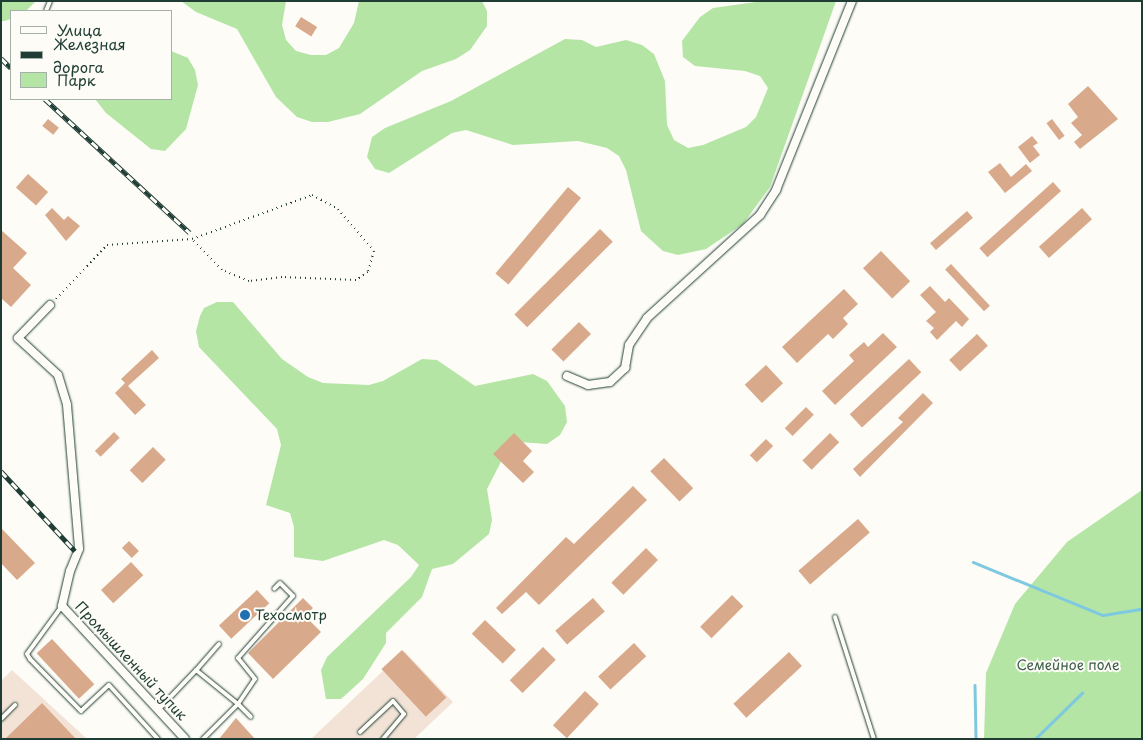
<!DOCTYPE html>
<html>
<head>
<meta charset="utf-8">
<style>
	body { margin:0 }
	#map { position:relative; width:1143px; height:740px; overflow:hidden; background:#fdfcf7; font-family:"Playpen Sans",sans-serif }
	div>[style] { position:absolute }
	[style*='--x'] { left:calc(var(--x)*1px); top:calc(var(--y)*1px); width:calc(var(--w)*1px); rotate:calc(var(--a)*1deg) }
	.built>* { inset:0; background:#f2e3d6 }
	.green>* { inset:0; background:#b4e5a5 }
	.stream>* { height:2.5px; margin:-1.25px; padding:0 1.25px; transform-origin:1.25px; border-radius:1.25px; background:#7fc9e0 }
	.building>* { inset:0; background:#d8a98a; transform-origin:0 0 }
	.path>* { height:2px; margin-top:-1px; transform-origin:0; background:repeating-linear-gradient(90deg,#1f3d34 0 1px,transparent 0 5px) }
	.roads { filter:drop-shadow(0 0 1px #1f3d34) drop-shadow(0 0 1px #1f3d34) }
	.service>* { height:4px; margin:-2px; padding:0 2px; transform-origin:2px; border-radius:2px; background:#fdfcf7 }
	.minor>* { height:8px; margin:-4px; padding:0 4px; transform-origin:4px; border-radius:4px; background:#fdfcf7 }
	.rail>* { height:4.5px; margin-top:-2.25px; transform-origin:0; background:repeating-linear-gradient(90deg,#fdfcf7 0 8px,#1f3d34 0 16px); box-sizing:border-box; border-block:1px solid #1f3d34 }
	.dots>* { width:14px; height:14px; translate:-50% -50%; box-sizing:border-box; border:2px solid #fdfcf7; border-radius:50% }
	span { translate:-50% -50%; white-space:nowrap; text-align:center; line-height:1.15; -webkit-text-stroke:4px #fdfcf7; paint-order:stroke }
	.poi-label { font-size:14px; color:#1f3d34 }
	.left { translate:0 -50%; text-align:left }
	.street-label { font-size:14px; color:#1f3d34 }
	.park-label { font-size:14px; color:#3d5f4b }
	.frame { position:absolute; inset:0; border:2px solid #1f3d34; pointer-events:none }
	.legend { position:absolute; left:10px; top:10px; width:162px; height:90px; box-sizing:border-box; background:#fdfcf7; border:1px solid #a4b0a9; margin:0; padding:6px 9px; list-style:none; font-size:15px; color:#1f3d34 }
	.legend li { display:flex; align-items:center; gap:10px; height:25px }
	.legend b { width:25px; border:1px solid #a4b0a9 }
</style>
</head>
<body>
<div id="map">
	<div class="built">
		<div style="clip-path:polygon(404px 651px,453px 702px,414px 739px,311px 739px)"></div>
		<div style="clip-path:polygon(12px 670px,87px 739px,1px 739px,1px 681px)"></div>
	</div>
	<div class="green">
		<div style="clip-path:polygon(1px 1px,36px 1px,26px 11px,11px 11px,11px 19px,4px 21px,1px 21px)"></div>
		<div style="clip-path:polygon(181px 1px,286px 1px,282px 25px,286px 40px,296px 51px,311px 55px,326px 55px,339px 48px,354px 23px,359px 1px,482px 1px,487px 11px,487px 26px,470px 50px,456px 59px,422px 71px,360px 114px,328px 122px,312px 122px,297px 117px,276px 97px,237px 29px,196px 12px)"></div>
		<div style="clip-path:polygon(763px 1px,836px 1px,770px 187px,743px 224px,706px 249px,678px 255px,663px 251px,641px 231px,626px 170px,619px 156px,607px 148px,578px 141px,513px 145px,466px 130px,452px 133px,389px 173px,375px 169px,367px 157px,372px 137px,385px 128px,451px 101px,565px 39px,582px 40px,596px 47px,626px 40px,642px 45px,654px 54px,665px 81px,667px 125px,674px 140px,688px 148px,703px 145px,746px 127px,756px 117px,768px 88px,760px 76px,745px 71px,695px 66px,683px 57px,682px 41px,700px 17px,713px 8px)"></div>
		<div style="clip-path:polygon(171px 51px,188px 58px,195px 70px,198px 85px,186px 129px,165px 151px,151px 149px,106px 113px,95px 99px,171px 99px)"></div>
		<div style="clip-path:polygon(217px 302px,233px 302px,282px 359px,308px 377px,323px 383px,369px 385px,383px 381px,422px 359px,437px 360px,475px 386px,533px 374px,547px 381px,565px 406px,567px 422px,560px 435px,547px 444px,519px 442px,507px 450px,487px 489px,492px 520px,489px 534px,453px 564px,432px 569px,422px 597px,386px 633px,386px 643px,363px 679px,341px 699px,326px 699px,321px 670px,327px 657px,411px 577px,419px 565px,398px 545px,384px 540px,323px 561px,294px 557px,294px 527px,290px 513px,266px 505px,281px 445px,277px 429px,199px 347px,196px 331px,200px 316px,204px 308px)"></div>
		<div style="clip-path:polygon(1142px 490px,1142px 739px,984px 739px,986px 673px,1015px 604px,1067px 542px)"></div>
	</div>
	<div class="stream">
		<div style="--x:973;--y:562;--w:140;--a:22.2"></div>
		<div style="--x:1103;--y:615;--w:39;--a:-9"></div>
		<div style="--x:975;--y:685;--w:54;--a:88.9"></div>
		<div style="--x:1035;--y:739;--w:66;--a:-44.4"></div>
	</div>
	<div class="building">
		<div style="left:301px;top:17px;width:19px;height:11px;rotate:32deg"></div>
		<div style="clip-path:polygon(1088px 86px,1118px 119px,1080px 149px,1074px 142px,1082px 135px,1071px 123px,1078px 117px,1068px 104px)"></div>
		<div style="left:48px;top:119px;width:14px;height:9px;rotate:39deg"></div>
		<div style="left:1052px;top:119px;width:21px;height:7px;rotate:53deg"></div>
		<div style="clip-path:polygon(1032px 136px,1038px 143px,1033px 146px,1040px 155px,1030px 163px,1018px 147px)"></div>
		<div style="clip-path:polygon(1000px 163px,1011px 177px,1026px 164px,1032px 171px,1005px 193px,988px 172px)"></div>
		<div style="left:28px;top:174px;width:27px;height:18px;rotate:42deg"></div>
		<div style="left:1053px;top:182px;width:12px;height:99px;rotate:48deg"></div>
		<div style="left:568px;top:187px;width:17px;height:113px;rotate:40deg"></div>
		<div style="clip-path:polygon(52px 208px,64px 220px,68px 216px,80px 226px,66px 241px,45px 215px)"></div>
		<div style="left:1082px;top:208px;width:15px;height:58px;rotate:48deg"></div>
		<div style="left:967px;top:211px;width:9px;height:49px;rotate:49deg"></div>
		<div style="left:600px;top:229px;width:18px;height:121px;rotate:45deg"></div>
		<div style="clip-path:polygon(1px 230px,27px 253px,13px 268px,31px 285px,11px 307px,1px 298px)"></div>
		<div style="left:881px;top:251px;width:42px;height:25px;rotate:46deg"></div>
		<div style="left:951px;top:264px;width:57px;height:8px;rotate:47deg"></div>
		<div style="clip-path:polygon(930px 286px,945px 302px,949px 298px,969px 319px,962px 327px,956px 321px,937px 340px,930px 332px,934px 328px,926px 321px,936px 312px,920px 295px)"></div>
		<div style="clip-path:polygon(844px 289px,858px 304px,843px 318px,848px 324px,833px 339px,828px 334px,797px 363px,782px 347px)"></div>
		<div style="left:579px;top:322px;width:17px;height:39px;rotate:45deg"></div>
		<div style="clip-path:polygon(883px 333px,897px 347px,835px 405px,822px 391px,854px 361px,849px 355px,864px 342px,868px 347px)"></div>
		<div style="left:977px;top:334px;width:16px;height:38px;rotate:47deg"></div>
		<div style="clip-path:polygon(152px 350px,159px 358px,128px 386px,146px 405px,135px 415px,115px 393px,125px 383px,121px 379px)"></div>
		<div style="left:909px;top:359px;width:18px;height:81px;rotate:47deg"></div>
		<div style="left:766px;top:365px;width:25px;height:29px;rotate:47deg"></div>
		<div style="clip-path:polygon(923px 393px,933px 403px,860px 477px,853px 469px,903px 422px,898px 418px)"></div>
		<div style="left:806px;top:407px;width:11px;height:30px;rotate:45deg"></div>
		<div style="left:114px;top:432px;width:8px;height:27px;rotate:45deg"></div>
		<div style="clip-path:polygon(514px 433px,532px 451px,523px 461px,534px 472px,523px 483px,493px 454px)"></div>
		<div style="left:830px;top:433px;width:13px;height:39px;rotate:45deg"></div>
		<div style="left:766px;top:439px;width:10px;height:23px;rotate:45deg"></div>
		<div style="left:153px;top:447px;width:18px;height:33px;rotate:45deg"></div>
		<div style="left:664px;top:458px;width:42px;height:19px;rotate:46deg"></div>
		<div style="clip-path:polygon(633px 486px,647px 500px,539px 605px,526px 592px,502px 614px,496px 608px,566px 537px,574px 544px)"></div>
		<div style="left:858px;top:519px;width:18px;height:79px;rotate:49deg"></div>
		<div style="clip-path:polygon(1px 528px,35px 563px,17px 580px,1px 563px)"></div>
		<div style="left:129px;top:541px;width:14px;height:10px;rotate:45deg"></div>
		<div style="left:646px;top:548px;width:17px;height:49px;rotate:45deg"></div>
		<div style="left:131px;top:562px;width:18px;height:41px;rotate:47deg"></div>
		<div style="left:257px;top:590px;width:18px;height:52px;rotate:47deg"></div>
		<div style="left:732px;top:595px;width:16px;height:45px;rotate:45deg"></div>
		<div style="clip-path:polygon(303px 598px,313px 608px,305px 616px,321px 632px,273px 679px,248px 653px)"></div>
		<div style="left:593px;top:598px;width:18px;height:50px;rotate:49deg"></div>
		<div style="left:485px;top:620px;width:43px;height:19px;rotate:44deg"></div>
		<div style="left:52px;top:639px;width:62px;height:21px;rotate:47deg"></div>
		<div style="left:634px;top:643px;width:18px;height:49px;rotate:47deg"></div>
		<div style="left:543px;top:647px;width:18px;height:47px;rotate:45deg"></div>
		<div style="left:402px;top:650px;width:65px;height:28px;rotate:47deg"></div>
		<div style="left:789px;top:652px;width:19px;height:76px;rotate:47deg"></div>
		<div style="left:585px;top:691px;width:19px;height:47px;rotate:43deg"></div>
		<div style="clip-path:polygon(42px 703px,76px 739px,5px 739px)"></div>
		<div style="clip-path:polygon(236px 718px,255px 739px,219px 739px)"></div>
	</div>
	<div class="path">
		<div style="--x:56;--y:299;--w:74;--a:-46.6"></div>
		<div style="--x:107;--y:245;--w:85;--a:-4"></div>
		<div style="--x:192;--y:239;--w:128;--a:-20.1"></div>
		<div style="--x:312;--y:195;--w:30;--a:28"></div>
		<div style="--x:338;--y:209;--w:55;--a:49.4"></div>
		<div style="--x:374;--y:251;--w:22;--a:106"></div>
		<div style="--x:368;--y:272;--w:14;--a:146"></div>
		<div style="--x:356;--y:280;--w:74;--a:-177.7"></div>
		<div style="--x:282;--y:277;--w:33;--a:173"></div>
		<div style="--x:249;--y:281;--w:29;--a:-158"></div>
		<div style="--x:222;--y:270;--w:43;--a:-134.1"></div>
	</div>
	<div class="roads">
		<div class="service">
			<div style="--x:46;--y:11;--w:11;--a:-68"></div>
			<div style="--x:62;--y:606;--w:59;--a:126.1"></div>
			<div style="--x:27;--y:654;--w:6;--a:59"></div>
			<div style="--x:30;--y:659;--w:73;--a:45.6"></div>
			<div style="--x:81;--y:711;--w:38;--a:-43"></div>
			<div style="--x:109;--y:685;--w:73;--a:47.8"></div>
			<div style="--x:835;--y:617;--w:128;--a:72.3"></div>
			<div style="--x:219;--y:644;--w:35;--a:131"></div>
			<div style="--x:196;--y:670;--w:54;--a:39"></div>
			<div style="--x:238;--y:704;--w:30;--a:-56"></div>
			<div style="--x:255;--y:679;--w:27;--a:-129"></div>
			<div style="--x:238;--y:658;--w:83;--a:-48.4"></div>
			<div style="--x:293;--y:596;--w:18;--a:-135"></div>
			<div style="--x:280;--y:583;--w:8;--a:135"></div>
			<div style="--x:160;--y:708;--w:52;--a:-46.5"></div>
			<div style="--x:1;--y:719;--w:20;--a:-45"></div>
			<div style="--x:360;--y:732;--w:45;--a:-43.2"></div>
			<div style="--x:393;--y:701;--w:17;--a:50"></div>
			<div style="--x:404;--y:714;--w:33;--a:130"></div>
			<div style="--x:203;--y:739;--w:49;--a:-45"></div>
			<div style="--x:238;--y:704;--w:18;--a:45"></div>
		</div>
		<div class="minor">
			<div style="--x:50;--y:305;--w:46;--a:134.1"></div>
			<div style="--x:18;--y:338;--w:54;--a:42.8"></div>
			<div style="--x:58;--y:375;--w:31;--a:73"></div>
			<div style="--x:67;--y:405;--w:144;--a:85.2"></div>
			<div style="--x:79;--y:549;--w:24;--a:112"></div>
			<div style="--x:70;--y:571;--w:36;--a:103"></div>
			<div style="--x:62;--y:606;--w:181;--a:47.2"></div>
			<div style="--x:567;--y:376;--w:23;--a:23"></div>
			<div style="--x:588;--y:385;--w:22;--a:-8"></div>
			<div style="--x:610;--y:382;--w:21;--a:-43"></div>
			<div style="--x:625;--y:368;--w:23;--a:-80"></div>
			<div style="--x:629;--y:345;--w:32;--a:-56"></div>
			<div style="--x:647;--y:318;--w:153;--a:-42.3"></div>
			<div style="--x:760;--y:215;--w:30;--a:-57"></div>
			<div style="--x:776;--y:190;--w:204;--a:-68.1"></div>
		</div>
	</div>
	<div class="rail">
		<div style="--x:1;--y:58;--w:14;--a:45"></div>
		<div style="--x:45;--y:99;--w:197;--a:42.7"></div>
		<div style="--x:1;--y:471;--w:109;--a:47.2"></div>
	</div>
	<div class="dots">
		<div style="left:245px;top:615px;background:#1f6fb2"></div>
	</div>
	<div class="poi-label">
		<span class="left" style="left:255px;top:615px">Техосмотр</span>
	</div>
	<div class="street-label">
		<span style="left:131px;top:661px;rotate:47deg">Промышленный тупик</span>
	</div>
	<div class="park-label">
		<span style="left:1068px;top:665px">Семейное поле</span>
	</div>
	<div class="frame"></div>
	<ul class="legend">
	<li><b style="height:6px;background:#fdfcf7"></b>Улица</li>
	<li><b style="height:6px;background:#1f3d34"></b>Железная дорога</li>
	<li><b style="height:14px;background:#b4e5a5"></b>Парк</li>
	</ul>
</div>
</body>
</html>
